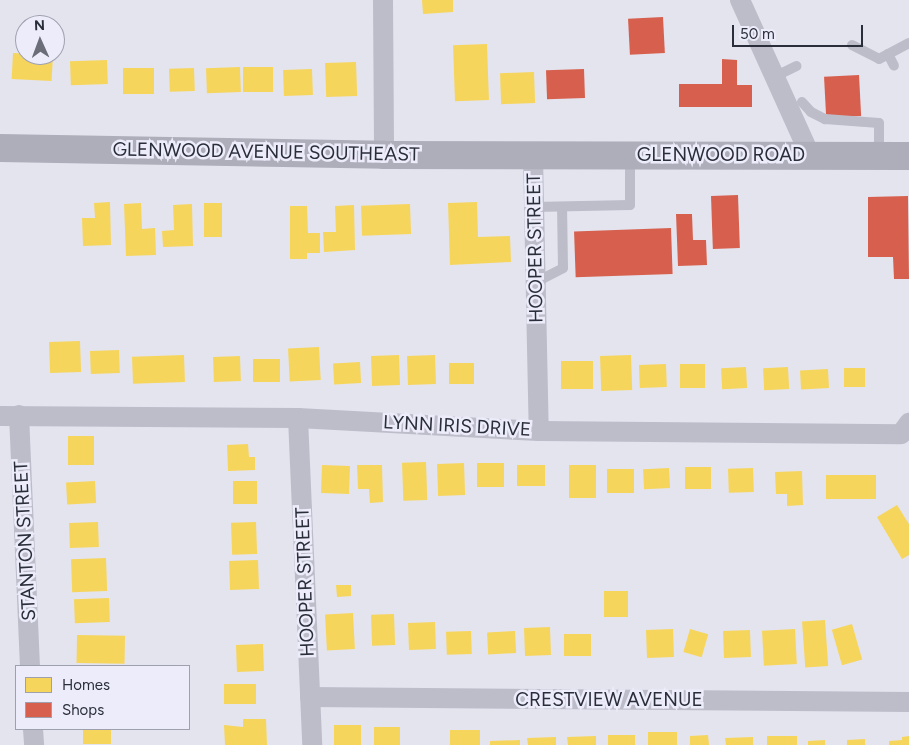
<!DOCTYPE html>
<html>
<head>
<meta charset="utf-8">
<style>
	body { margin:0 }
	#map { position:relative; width:909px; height:745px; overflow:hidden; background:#e4e4ef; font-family:Figtree,sans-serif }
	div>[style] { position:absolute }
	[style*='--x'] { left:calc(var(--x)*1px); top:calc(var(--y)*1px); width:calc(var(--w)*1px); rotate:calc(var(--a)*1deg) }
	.homes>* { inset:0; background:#f6d55c; transform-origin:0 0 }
	.shops>* { inset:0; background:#d6604d; transform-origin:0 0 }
	.service>* { height:10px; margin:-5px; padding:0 5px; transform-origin:5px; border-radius:5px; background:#bcbdc9 }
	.minor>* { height:20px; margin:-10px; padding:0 10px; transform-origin:10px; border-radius:10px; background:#bcbdc9 }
	.secondary>* { height:28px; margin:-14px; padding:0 14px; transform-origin:14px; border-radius:14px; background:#adaeb9 }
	span { translate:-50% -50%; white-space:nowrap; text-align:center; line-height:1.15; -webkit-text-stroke:5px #ececfb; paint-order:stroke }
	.street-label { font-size:19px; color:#2a2d3a }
	.legend { position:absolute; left:15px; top:665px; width:175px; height:65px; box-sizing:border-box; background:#ececfb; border:1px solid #9ea0ae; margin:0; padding:6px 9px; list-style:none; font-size:15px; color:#2a2d3a }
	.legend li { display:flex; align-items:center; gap:10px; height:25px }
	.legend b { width:25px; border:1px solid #9ea0ae }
	.north { position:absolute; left:15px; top:15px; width:50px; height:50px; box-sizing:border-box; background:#ececfb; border:1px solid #9ea0ae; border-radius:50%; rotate:358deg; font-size:14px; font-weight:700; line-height:20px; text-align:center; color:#2a2d3a }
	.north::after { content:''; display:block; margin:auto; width:18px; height:22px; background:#6b6d79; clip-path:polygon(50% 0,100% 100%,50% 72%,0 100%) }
	.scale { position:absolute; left:732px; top:25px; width:131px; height:22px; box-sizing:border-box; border:2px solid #2a2d3a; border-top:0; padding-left:6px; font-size:15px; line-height:18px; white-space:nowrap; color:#2a2d3a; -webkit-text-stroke:4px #ececfb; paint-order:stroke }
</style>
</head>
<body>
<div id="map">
	<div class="homes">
		<div style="clip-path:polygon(422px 0,453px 0,453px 12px,423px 14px)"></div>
		<div style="left:487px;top:44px;width:56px;height:34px;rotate:88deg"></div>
		<div style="left:13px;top:53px;width:40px;height:26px;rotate:3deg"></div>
		<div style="left:107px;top:60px;width:24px;height:37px;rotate:88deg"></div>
		<div style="left:356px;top:62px;width:34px;height:31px;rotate:88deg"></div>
		<div style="left:240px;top:67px;width:25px;height:34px;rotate:88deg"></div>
		<div style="left:273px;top:67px;width:25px;height:30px;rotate:90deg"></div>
		<div style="left:154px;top:68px;width:26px;height:31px;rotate:90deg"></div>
		<div style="left:194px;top:68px;width:23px;height:25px;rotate:88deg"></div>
		<div style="left:312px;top:69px;width:26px;height:29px;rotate:88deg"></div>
		<div style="left:534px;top:72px;width:31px;height:34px;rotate:88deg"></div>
		<div style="clip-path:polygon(110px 202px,111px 245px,83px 246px,82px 218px,95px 218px,94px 203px)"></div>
		<div style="clip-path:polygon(477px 202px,478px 237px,510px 236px,511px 262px,450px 265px,448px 203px)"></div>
		<div style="clip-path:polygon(141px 203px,142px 229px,155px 228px,156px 255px,126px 256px,124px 204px)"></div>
		<div style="left:204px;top:203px;width:18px;height:34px"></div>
		<div style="clip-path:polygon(192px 204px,193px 246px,163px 247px,162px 231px,174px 230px,173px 205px)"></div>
		<div style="left:410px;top:204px;width:30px;height:49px;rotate:88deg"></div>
		<div style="clip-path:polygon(354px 205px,355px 250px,324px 252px,323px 232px,336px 232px,335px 206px)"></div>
		<div style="clip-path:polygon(290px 206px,307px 206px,308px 233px,320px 233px,320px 253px,307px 253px,307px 259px,290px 259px)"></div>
		<div style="left:80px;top:341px;width:31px;height:31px;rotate:88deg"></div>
		<div style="left:319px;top:347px;width:33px;height:31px;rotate:87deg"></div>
		<div style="left:119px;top:350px;width:23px;height:29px;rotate:88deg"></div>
		<div style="left:184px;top:355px;width:27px;height:52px;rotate:88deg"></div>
		<div style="left:399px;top:355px;width:30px;height:28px;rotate:88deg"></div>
		<div style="left:435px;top:355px;width:29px;height:28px;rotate:88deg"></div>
		<div style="left:631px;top:355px;width:35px;height:31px;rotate:88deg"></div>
		<div style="left:240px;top:356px;width:25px;height:27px;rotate:88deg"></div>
		<div style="left:253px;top:359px;width:27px;height:23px"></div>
		<div style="left:593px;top:361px;width:28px;height:32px;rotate:90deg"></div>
		<div style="left:360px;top:362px;width:21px;height:27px;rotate:87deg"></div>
		<div style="left:449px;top:363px;width:25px;height:21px"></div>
		<div style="left:666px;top:364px;width:23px;height:27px;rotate:88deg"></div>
		<div style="left:705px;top:364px;width:24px;height:25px;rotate:90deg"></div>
		<div style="left:746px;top:367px;width:21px;height:25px;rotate:87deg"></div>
		<div style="left:788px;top:367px;width:22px;height:25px;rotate:87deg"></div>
		<div style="left:865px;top:368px;width:19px;height:21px;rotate:90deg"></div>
		<div style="left:828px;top:369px;width:19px;height:28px;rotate:87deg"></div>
		<div style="left:94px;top:436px;width:29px;height:26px;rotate:90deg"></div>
		<div style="clip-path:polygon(248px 444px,249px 457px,255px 457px,255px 470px,228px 471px,227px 445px)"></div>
		<div style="left:426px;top:462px;width:38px;height:24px;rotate:88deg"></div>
		<div style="left:464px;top:463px;width:32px;height:27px;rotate:88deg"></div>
		<div style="left:504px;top:463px;width:24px;height:27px;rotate:90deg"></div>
		<div style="left:322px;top:465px;width:28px;height:28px;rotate:2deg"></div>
		<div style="clip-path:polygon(357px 465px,382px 465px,383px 502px,370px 503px,369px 489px,358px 489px)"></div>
		<div style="left:545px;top:465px;width:21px;height:28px;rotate:90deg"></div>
		<div style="left:569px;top:465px;width:27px;height:33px"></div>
		<div style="left:711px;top:467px;width:22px;height:26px;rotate:90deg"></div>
		<div style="left:669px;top:468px;width:20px;height:26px;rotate:87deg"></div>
		<div style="left:753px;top:468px;width:24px;height:25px;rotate:88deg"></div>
		<div style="left:607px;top:469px;width:27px;height:24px"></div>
		<div style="clip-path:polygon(802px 471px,803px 505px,787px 506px,787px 494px,776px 494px,775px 472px)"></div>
		<div style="left:826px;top:475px;width:50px;height:24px"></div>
		<div style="left:95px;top:481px;width:22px;height:29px;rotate:87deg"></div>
		<div style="left:233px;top:481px;width:24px;height:23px"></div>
		<div style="clip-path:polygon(897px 505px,909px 524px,909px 555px,902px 559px,877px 517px)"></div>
		<div style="left:98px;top:522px;width:25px;height:29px;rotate:88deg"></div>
		<div style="left:256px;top:522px;width:32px;height:25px;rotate:88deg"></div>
		<div style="left:106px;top:558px;width:33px;height:35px;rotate:88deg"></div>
		<div style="left:258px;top:560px;width:29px;height:29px;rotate:88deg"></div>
		<div style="clip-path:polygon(336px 585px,351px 585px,351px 596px,337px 597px)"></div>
		<div style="left:604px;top:591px;width:24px;height:26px"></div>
		<div style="left:109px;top:598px;width:24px;height:35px;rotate:88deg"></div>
		<div style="left:353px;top:613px;width:36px;height:28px;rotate:87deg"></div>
		<div style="left:394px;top:614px;width:31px;height:23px;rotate:88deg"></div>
		<div style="left:825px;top:620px;width:46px;height:23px;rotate:86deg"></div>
		<div style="left:435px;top:622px;width:27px;height:27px;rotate:88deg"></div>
		<div style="left:852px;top:624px;width:37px;height:21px;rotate:74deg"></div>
		<div style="left:550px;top:627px;width:28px;height:26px;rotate:88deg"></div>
		<div style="left:673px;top:629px;width:28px;height:27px;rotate:88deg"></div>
		<div style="left:690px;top:629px;width:19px;height:24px;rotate:16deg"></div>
		<div style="left:795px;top:629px;width:35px;height:33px;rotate:87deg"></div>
		<div style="left:750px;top:630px;width:27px;height:27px;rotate:88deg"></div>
		<div style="left:471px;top:631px;width:23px;height:25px;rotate:88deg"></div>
		<div style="left:515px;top:631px;width:22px;height:28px;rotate:87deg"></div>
		<div style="left:591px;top:634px;width:22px;height:27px;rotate:90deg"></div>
		<div style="left:77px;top:635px;width:48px;height:28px;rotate:1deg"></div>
		<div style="left:263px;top:644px;width:27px;height:27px;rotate:88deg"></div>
		<div style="left:224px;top:684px;width:32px;height:20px"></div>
		<div style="clip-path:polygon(243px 719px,266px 719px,267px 745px,225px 745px,224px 725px,243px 727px)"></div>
		<div style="left:361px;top:725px;width:20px;height:27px;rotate:90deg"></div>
		<div style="left:400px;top:727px;width:18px;height:26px;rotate:90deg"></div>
		<div style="left:83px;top:729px;width:28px;height:15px"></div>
		<div style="left:480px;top:730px;width:15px;height:30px;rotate:90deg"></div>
		<div style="left:677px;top:732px;width:13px;height:29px;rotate:90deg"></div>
		<div style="left:635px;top:735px;width:10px;height:27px;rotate:90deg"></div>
		<div style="clip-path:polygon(708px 735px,709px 745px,690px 745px,690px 736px)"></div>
		<div style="clip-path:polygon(596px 736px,596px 745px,568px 745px,567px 737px)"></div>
		<div style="left:767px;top:736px;width:30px;height:9px"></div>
		<div style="clip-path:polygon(909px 736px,909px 745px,889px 745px,889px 741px,902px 740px,902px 737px)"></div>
		<div style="clip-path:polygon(556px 737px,556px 745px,528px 745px,527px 738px)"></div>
		<div style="clip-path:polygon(753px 737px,753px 745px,726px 745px,725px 738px)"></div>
		<div style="clip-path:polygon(865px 739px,865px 745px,847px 745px,847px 740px)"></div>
		<div style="clip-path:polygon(520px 740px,520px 745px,490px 745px,490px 741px)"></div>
		<div style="clip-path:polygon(825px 740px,825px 745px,808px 745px,808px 741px)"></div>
	</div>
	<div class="shops">
		<div style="left:663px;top:17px;width:36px;height:35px;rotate:87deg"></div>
		<div style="clip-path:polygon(722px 59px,737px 60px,737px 85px,752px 85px,752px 107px,679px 107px,679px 84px,722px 84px)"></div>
		<div style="left:584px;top:69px;width:29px;height:38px;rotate:88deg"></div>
		<div style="left:859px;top:75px;width:41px;height:35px;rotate:87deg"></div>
		<div style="left:738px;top:195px;width:53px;height:27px;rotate:88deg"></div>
		<div style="clip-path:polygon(908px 196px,909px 279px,894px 279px,893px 257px,868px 257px,868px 197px)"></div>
		<div style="clip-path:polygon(676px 214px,692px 214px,693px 240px,706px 240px,707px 265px,678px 266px)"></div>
		<div style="left:671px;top:228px;width:46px;height:97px;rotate:88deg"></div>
	</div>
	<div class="service">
		<div style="--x:852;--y:45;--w:30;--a:27"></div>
		<div style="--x:879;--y:59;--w:34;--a:-28"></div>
		<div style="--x:888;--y:54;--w:13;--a:63"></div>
		<div style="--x:774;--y:77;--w:25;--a:-26"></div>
		<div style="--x:802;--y:102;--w:13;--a:48"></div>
		<div style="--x:811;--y:112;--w:16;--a:27"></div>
		<div style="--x:825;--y:119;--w:54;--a:4.2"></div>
		<div style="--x:879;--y:123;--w:32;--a:90"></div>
		<div style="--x:534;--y:207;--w:96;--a:-1.2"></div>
		<div style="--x:630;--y:205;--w:47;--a:-90"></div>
		<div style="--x:536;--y:282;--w:30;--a:-27"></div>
		<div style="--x:563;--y:268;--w:61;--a:-90.9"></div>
	</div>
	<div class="minor">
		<div style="--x:383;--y:0;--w:155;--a:89.6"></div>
		<div style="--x:740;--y:0;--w:170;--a:65.7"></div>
		<div style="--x:533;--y:156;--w:275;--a:88.8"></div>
		<div style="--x:19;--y:415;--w:251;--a:87.5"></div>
		<div style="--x:0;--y:416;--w:298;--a:0.4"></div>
		<div style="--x:298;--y:418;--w:241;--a:3.1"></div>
		<div style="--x:539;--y:431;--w:362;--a:0.5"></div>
		<div style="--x:901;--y:434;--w:14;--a:-54"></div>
		<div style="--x:298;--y:418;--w:327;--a:87.5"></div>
		<div style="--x:310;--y:697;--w:599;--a:0.48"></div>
		<div style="--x:33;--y:729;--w:16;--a:86"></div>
	</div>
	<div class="secondary">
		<div style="--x:0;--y:148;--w:384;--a:1"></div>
		<div style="--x:384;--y:155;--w:525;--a:0.11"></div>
	</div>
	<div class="street-label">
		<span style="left:266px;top:152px;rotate:1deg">GLENWOOD AVENUE SOUTHEAST</span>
		<span style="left:721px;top:155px">GLENWOOD ROAD</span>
		<span style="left:535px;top:248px;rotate:-91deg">HOOPER STREET</span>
		<span style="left:457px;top:426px;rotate:3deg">LYNN IRIS DRIVE</span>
		<span style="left:25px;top:541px;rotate:-93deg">STANTON STREET</span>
		<span style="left:305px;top:582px;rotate:-92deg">HOOPER STREET</span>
		<span style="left:609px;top:700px">CRESTVIEW AVENUE</span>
	</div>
	<ul class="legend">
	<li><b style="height:14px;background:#f6d55c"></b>Homes</li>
	<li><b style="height:14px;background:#d6604d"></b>Shops</li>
	</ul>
	<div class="north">N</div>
	<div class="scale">50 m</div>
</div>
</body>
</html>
